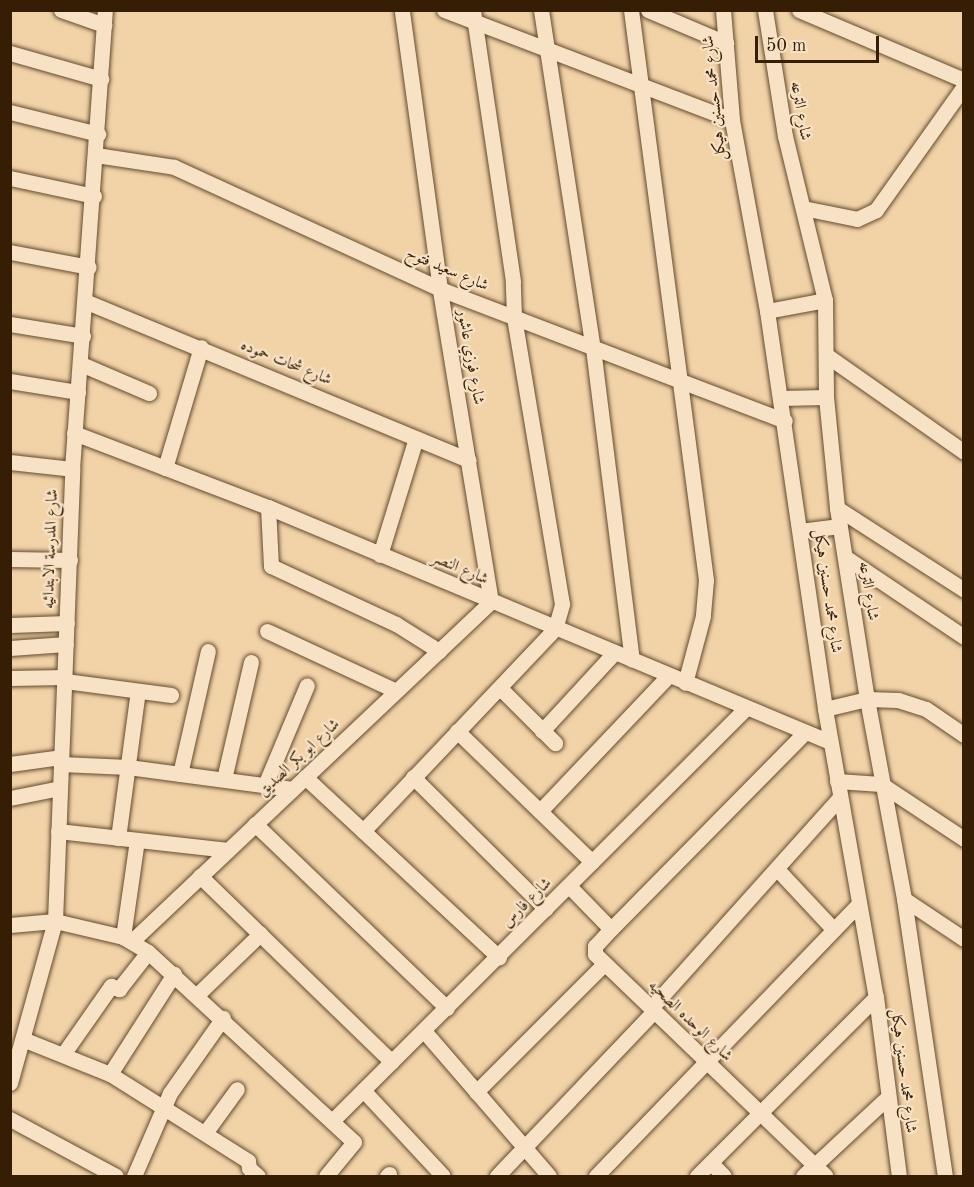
<!DOCTYPE html>
<html>
<head>
<meta charset="utf-8">
<style>
	body { margin:0 }
	#map { position:relative; width:974px; height:1187px; overflow:hidden; background:#f2d3a8; font-family:"Old Standard TT",Amiri,serif }
	div>[style] { position:absolute }
	[style*='--x'] { left:calc(var(--x)*1px); top:calc(var(--y)*1px); width:calc(var(--w)*1px); rotate:calc(var(--a)*1deg) }
	.roads { filter:drop-shadow(0 0 2px #644b2d) drop-shadow(0 0 2px #644b2d) }
	.minor>* { height:15px; margin:-7.5px; padding:0 7.5px; transform-origin:7.5px; border-radius:7.5px; background:#f7e2c6 }
	span { translate:-50% -50%; white-space:nowrap; text-align:center; line-height:1.15; -webkit-text-stroke:4.5px #f7e2c6; paint-order:stroke }
	.street-label { font-size:16px; color:#351e04 }
	.frame { position:absolute; inset:0; border:12px solid #351e04; pointer-events:none }
	.scale { position:absolute; left:755px; top:36px; width:124px; height:27px; box-sizing:border-box; border:3px solid #351e04; border-top:0; padding-left:8px; font-size:18px; line-height:21px; white-space:nowrap; color:#351e04; -webkit-text-stroke:4px #f7e2c6; paint-order:stroke }
</style>
</head>
<body>
<div id="map">
	<div class="roads">
		<div class="minor">
			<div style="--x:61;--y:10;--w:46;--a:19.2"></div>
			<div style="--x:444;--y:10;--w:308;--a:20.9"></div>
			<div style="--x:541;--y:10;--w:342;--a:81.3"></div>
			<div style="--x:593;--y:348;--w:314;--a:82.9"></div>
			<div style="--x:631;--y:10;--w:575;--a:82.5"></div>
			<div style="--x:706;--y:580;--w:36;--a:95"></div>
			<div style="--x:703;--y:616;--w:69;--a:105"></div>
			<div style="--x:648;--y:10;--w:85;--a:22.9"></div>
			<div style="--x:723;--y:10;--w:110;--a:85.3"></div>
			<div style="--x:732;--y:120;--w:194;--a:79.6"></div>
			<div style="--x:767;--y:311;--w:402;--a:81.7"></div>
			<div style="--x:825;--y:709;--w:292;--a:80"></div>
			<div style="--x:876;--y:997;--w:180;--a:82.7"></div>
			<div style="--x:765;--y:10;--w:128;--a:81"></div>
			<div style="--x:785;--y:136;--w:169;--a:76.3"></div>
			<div style="--x:825;--y:300;--w:97;--a:89.4"></div>
			<div style="--x:826;--y:397;--w:112;--a:84.3"></div>
			<div style="--x:837;--y:508;--w:193;--a:81.1"></div>
			<div style="--x:867;--y:699;--w:203;--a:79.5"></div>
			<div style="--x:904;--y:899;--w:280;--a:81.6"></div>
			<div style="--x:799;--y:10;--w:179;--a:23"></div>
			<div style="--x:10;--y:53;--w:95;--a:15.9"></div>
			<div style="--x:10;--y:112;--w:91;--a:14"></div>
			<div style="--x:96;--y:155;--w:79;--a:8.7"></div>
			<div style="--x:174;--y:167;--w:293;--a:24.6"></div>
			<div style="--x:440;--y:289;--w:369;--a:20.9"></div>
			<div style="--x:10;--y:178;--w:86;--a:12.1"></div>
			<div style="--x:803;--y:208;--w:55;--a:11.5"></div>
			<div style="--x:857;--y:219;--w:21;--a:-25"></div>
			<div style="--x:876;--y:210;--w:152;--a:-54.6"></div>
			<div style="--x:10;--y:252;--w:80;--a:10.8"></div>
			<div style="--x:87;--y:302;--w:413;--a:22.5"></div>
			<div style="--x:767;--y:311;--w:59;--a:-10.7"></div>
			<div style="--x:10;--y:324;--w:74;--a:9.3"></div>
			<div style="--x:826;--y:355;--w:169;--a:35.1"></div>
			<div style="--x:81;--y:364;--w:74;--a:23.1"></div>
			<div style="--x:10;--y:381;--w:69;--a:9.2"></div>
			<div style="--x:781;--y:398;--w:45;--a:-1.3"></div>
			<div style="--x:74;--y:433;--w:208;--a:20.9"></div>
			<div style="--x:268;--y:507;--w:609;--a:22.69"></div>
			<div style="--x:10;--y:462;--w:62;--a:6.4"></div>
			<div style="--x:165;--y:468;--w:126;--a:-73.4"></div>
			<div style="--x:268;--y:507;--w:59;--a:87.1"></div>
			<div style="--x:271;--y:566;--w:138;--a:24.9"></div>
			<div style="--x:396;--y:624;--w:51;--a:32.1"></div>
			<div style="--x:837;--y:508;--w:151;--a:32.8"></div>
			<div style="--x:800;--y:531;--w:40;--a:-7.1"></div>
			<div style="--x:380;--y:555;--w:122;--a:-72.9"></div>
			<div style="--x:845;--y:557;--w:143;--a:33.9"></div>
			<div style="--x:10;--y:559;--w:60;--a:1"></div>
			<div style="--x:10;--y:625;--w:57;--a:-2"></div>
			<div style="--x:267;--y:631;--w:142;--a:24.9"></div>
			<div style="--x:10;--y:648;--w:56;--a:-4.1"></div>
			<div style="--x:10;--y:678;--w:55;--a:-1"></div>
			<div style="--x:65;--y:681;--w:107;--a:7.5"></div>
			<div style="--x:500;--y:688;--w:78;--a:45"></div>
			<div style="--x:825;--y:709;--w:43;--a:-13.4"></div>
			<div style="--x:867;--y:699;--w:31;--a:2"></div>
			<div style="--x:898;--y:700;--w:29;--a:18"></div>
			<div style="--x:926;--y:709;--w:46;--a:34.4"></div>
			<div style="--x:457;--y:731;--w:188;--a:44.1"></div>
			<div style="--x:542;--y:731;--w:106;--a:-47.3"></div>
			<div style="--x:10;--y:764;--w:51;--a:-7.8"></div>
			<div style="--x:61;--y:764;--w:67;--a:2.6"></div>
			<div style="--x:128;--y:767;--w:166;--a:7.6"></div>
			<div style="--x:180;--y:774;--w:126;--a:-77.2"></div>
			<div style="--x:305;--y:777;--w:265;--a:42.9"></div>
			<div style="--x:413;--y:777;--w:187;--a:44.8"></div>
			<div style="--x:224;--y:779;--w:120;--a:-77"></div>
			<div style="--x:837;--y:781;--w:44;--a:3.9"></div>
			<div style="--x:881;--y:784;--w:100;--a:33.5"></div>
			<div style="--x:265;--y:785;--w:108;--a:-67.2"></div>
			<div style="--x:10;--y:798;--w:51;--a:-11.3"></div>
			<div style="--x:540;--y:811;--w:186;--a:-46.5"></div>
			<div style="--x:255;--y:824;--w:266;--a:43.8"></div>
			<div style="--x:58;--y:831;--w:171;--a:6.4"></div>
			<div style="--x:363;--y:831;--w:279;--a:-46.5"></div>
			<div style="--x:555;--y:629;--w:26;--a:-74"></div>
			<div style="--x:562;--y:604;--w:291;--a:-99.5"></div>
			<div style="--x:514;--y:317;--w:36;--a:-92"></div>
			<div style="--x:513;--y:281;--w:274;--a:-98.4"></div>
			<div style="--x:118;--y:838;--w:148;--a:-82.3"></div>
			<div style="--x:777;--y:869;--w:83;--a:46.9"></div>
			<div style="--x:200;--y:876;--w:267;--a:44.1"></div>
			<div style="--x:569;--y:886;--w:60;--a:45.7"></div>
			<div style="--x:611;--y:929;--w:23;--a:133"></div>
			<div style="--x:595;--y:946;--w:8;--a:90"></div>
			<div style="--x:595;--y:954;--w:320;--a:43.9"></div>
			<div style="--x:904;--y:899;--w:72;--a:33.7"></div>
			<div style="--x:10;--y:925;--w:45;--a:-5.1"></div>
			<div style="--x:55;--y:921;--w:70;--a:13.2"></div>
			<div style="--x:123;--y:937;--w:29;--a:31"></div>
			<div style="--x:148;--y:952;--w:280;--a:42.7"></div>
			<div style="--x:354;--y:1142;--w:44;--a:129.5"></div>
			<div style="--x:611;--y:929;--w:276;--a:-45.4"></div>
			<div style="--x:123;--y:937;--w:98;--a:-81.8"></div>
			<div style="--x:132;--y:941;--w:494;--a:-43.4"></div>
			<div style="--x:491;--y:602;--w:317;--a:-99.3"></div>
			<div style="--x:440;--y:289;--w:282;--a:-97.8"></div>
			<div style="--x:197;--y:995;--w:88;--a:-44.1"></div>
			<div style="--x:651;--y:1008;--w:283;--a:-48.1"></div>
			<div style="--x:424;--y:1031;--w:191;--a:49.2"></div>
			<div style="--x:25;--y:1040;--w:92;--a:21.8"></div>
			<div style="--x:110;--y:1074;--w:163;--a:32.2"></div>
			<div style="--x:248;--y:1161;--w:7;--a:82"></div>
			<div style="--x:249;--y:1168;--w:12;--a:42"></div>
			<div style="--x:64;--y:1053;--w:82;--a:-55"></div>
			<div style="--x:111;--y:986;--w:9;--a:21"></div>
			<div style="--x:119;--y:989;--w:47;--a:-51.9"></div>
			<div style="--x:110;--y:1074;--w:119;--a:-57.4"></div>
			<div style="--x:10;--y:1083;--w:168;--a:-74.5"></div>
			<div style="--x:55;--y:921;--w:452;--a:-87.8"></div>
			<div style="--x:72;--y:469;--w:460;--a:-85.9"></div>
			<div style="--x:363;--y:1090;--w:117;--a:47.1"></div>
			<div style="--x:476;--y:1092;--w:181;--a:-45"></div>
			<div style="--x:10;--y:1119;--w:120;--a:28.3"></div>
			<div style="--x:332;--y:1121;--w:585;--a:-44.93"></div>
			<div style="--x:205;--y:1133;--w:54;--a:-54"></div>
			<div style="--x:711;--y:1163;--w:18;--a:45"></div>
			<div style="--x:134;--y:1176;--w:90;--a:-66.6"></div>
			<div style="--x:170;--y:1093;--w:92;--a:-54.8"></div>
			<div style="--x:387;--y:1176;--w:3;--a:-45"></div>
			<div style="--x:497;--y:1176;--w:228;--a:-46.4"></div>
			<div style="--x:596;--y:1176;--w:378;--a:-46"></div>
			<div style="--x:697;--y:1176;--w:253;--a:-45"></div>
			<div style="--x:803;--y:1176;--w:116;--a:-42.9"></div>
		</div>
	</div>
	<div class="street-label">
		<span style="left:715px;top:98px;rotate:-96deg">شارع محمد حسنين هيكل</span>
		<span style="left:800px;top:111px;rotate:80deg">شارع الترعه</span>
		<span style="left:447px;top:270px;rotate:23deg">شارع سعيد فتوح</span>
		<span style="left:470px;top:357px;rotate:80deg">شارع فوزي عاشور</span>
		<span style="left:286px;top:363px;rotate:22deg">شارع شحات حموده</span>
		<span style="left:51px;top:549px;rotate:-88deg">شارع المدرسة الابتدائيه</span>
		<span style="left:460px;top:569px;rotate:23deg">شارع النصر</span>
		<span style="left:827px;top:591px;rotate:82deg">شارع محمد حسنين هيكل</span>
		<span style="left:868px;top:591px;rotate:81deg">شارع الترعه</span>
		<span style="left:299px;top:758px;rotate:-43deg">شارع ابو بكر الصديق</span>
		<span style="left:527px;top:903px;rotate:-45deg">شارع فارس</span>
		<span style="left:690px;top:1021px;rotate:44deg">شارع الوحده الصحيه</span>
		<span style="left:903px;top:1071px;rotate:83deg">شارع محمد حسنين هيكل</span>
	</div>
	<div class="frame"></div>
	<div class="scale">50 m</div>
</div>
</body>
</html>
